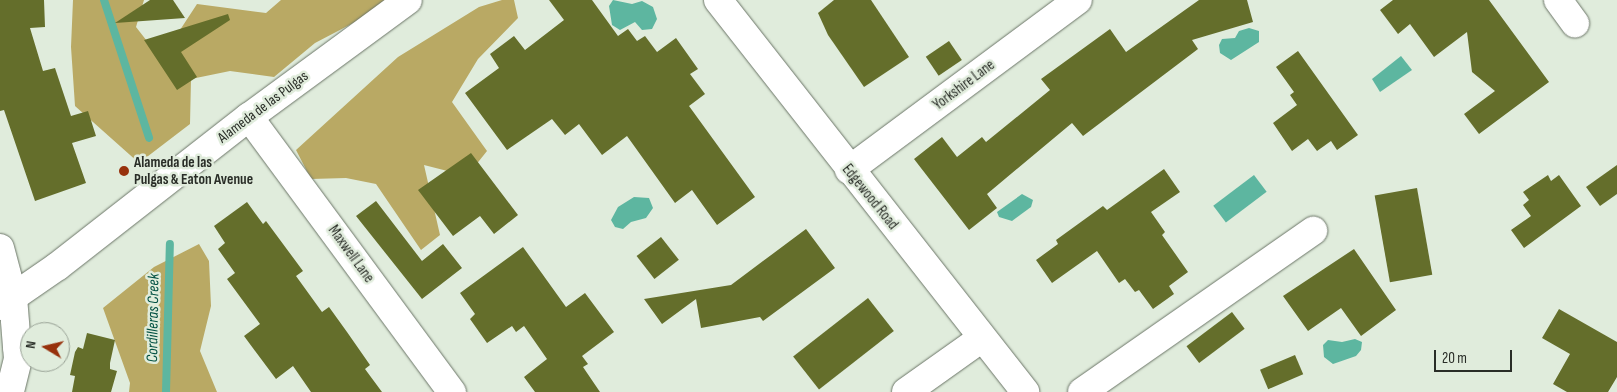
<!DOCTYPE html>
<html>
<head>
<meta charset="utf-8">
<style>
	body { margin:0 }
	#map { position:relative; width:1617px; height:392px; overflow:hidden; background:#e0ecdc; font-family:"Sofia Sans Condensed",sans-serif }
	div>[style] { position:absolute }
	[style*='--x'] { left:calc(var(--x)*1px); top:calc(var(--y)*1px); width:calc(var(--w)*1px); rotate:calc(var(--a)*1deg) }
	.forest>* { inset:0; background:#b9a964 }
	.water>* { inset:0; background:#5db6a0; transform-origin:0 0 }
	.stream>* { height:8px; margin:-4px; padding:0 4px; transform-origin:4px; border-radius:4px; background:#5db6a0 }
	.building>* { inset:0; background:#646e2b; transform-origin:0 0 }
	.roads { filter:drop-shadow(0 0 1px #6b7567) drop-shadow(0 0 1px #6b7567) }
	.minor>* { height:28px; margin:-14px; padding:0 14px; transform-origin:14px; border-radius:14px; background:#fff }
	.major>* { height:28px; margin:-14px; padding:0 14px; transform-origin:14px; border-radius:14px; background:#fff }
	.dots>* { width:14px; height:14px; translate:-50% -50%; box-sizing:border-box; border:2px solid #e0ecdc; border-radius:50% }
	span { translate:-50% -50%; white-space:nowrap; text-align:center; line-height:1.15; -webkit-text-stroke:5px #e0ecdc; paint-order:stroke }
	.street-label { font-size:15px; color:#292d27 }
	.poi-label { font-size:15px; color:#292d27; font-weight:700 }
	.left { translate:0 -50%; text-align:left }
	.water-label { font-size:16px; color:#005042; font-style:italic }
	.north { position:absolute; left:20px; top:322px; width:50px; height:50px; box-sizing:border-box; background:#e0ecdc; border:1px solid #97a094; border-radius:50%; rotate:279deg; font-size:14px; font-weight:700; line-height:20px; text-align:center; color:#292d27 }
	.north::after { content:''; display:block; margin:auto; width:18px; height:22px; background:#97310c; clip-path:polygon(50% 0,100% 100%,50% 72%,0 100%) }
	.scale { position:absolute; left:1434px; top:350px; width:78px; height:22px; box-sizing:border-box; border:2px solid #292d27; border-top:0; padding-left:6px; font-size:15px; line-height:18px; white-space:nowrap; color:#292d27; -webkit-text-stroke:4px #e0ecdc; paint-order:stroke }
</style>
</head>
<body>
<div id="map">
	<div class="forest">
		<div style="clip-path:polygon(73px 0,144px 0,136px 27px,161px 59px,197px 4px,266px 13px,281px 0,391px 0,380px 9px,315px 43px,274px 77px,230px 71px,191px 79px,190px 124px,139px 163px,75px 106px,71px 47px)"></div>
		<div style="clip-path:polygon(502px 0,514px 0,518px 18px,478px 59px,452px 102px,487px 151px,467px 176px,424px 165px,440px 235px,421px 250px,376px 184px,346px 178px,311px 179px,296px 150px,398px 57px,479px 7px)"></div>
		<div style="clip-path:polygon(199px 244px,209px 261px,211px 306px,200px 351px,217px 392px,129px 392px,130px 383px,103px 308px,154px 267px)"></div>
	</div>
	<div class="water">
		<div style="clip-path:polygon(613px 0,632px 4px,642px 1px,653px 7px,657px 19px,652px 29px,642px 30px,635px 22px,620px 30px,612px 25px,609px 6px)"></div>
		<div style="clip-path:polygon(1249px 28px,1259px 31px,1259px 42px,1231px 60px,1220px 53px,1219px 45px,1222px 39px,1235px 38px,1239px 31px)"></div>
		<div style="clip-path:polygon(1401px 56px,1412px 70px,1380px 92px,1372px 79px)"></div>
		<div style="left:1254px;top:175px;width:21px;height:51px;rotate:53deg"></div>
		<div style="clip-path:polygon(1022px 194px,1033px 200px,1031px 207px,1012px 221px,999px 217px,997px 212px)"></div>
		<div style="clip-path:polygon(634px 197px,649px 198px,653px 208px,646px 218px,631px 222px,623px 229px,615px 227px,611px 220px,618px 207px)"></div>
		<div style="clip-path:polygon(1355px 339px,1362px 342px,1361px 350px,1356px 356px,1333px 364px,1324px 357px,1323px 345px,1328px 340px,1342px 342px)"></div>
	</div>
	<div class="stream">
		<div style="--x:104;--y:0;--w:145;--a:71.9"></div>
		<div style="--x:166;--y:392;--w:148;--a:-88.5"></div>
	</div>
	<div class="building">
		<div style="clip-path:polygon(0 0,44px 0,45px 27px,30px 28px,43px 71px,55px 68px,71px 116px,88px 111px,96px 136px,72px 143px,86px 183px,35px 201px,4px 110px,0 111px)"></div>
		<div style="clip-path:polygon(150px 0,173px 0,185px 18px,115px 23px)"></div>
		<div style="clip-path:polygon(549px 0,592px 0,618px 36px,628px 29px,637px 41px,645px 36px,657px 52px,676px 38px,698px 69px,690px 74px,705px 94px,689px 106px,755px 197px,717px 225px,692px 190px,675px 203px,627px 136px,602px 155px,579px 124px,565px 135px,552px 119px,507px 150px,465px 93px,499px 68px,490px 54px,514px 36px,525px 50px,564px 20px)"></div>
		<div style="clip-path:polygon(834px 0,871px 0,909px 57px,864px 87px,828px 35px,818px 13px)"></div>
		<div style="clip-path:polygon(1199px 0,1247px 0,1253px 22px,1192px 40px,1198px 49px,1083px 136px,1072px 123px,987px 194px,997px 208px,969px 230px,914px 159px,942px 137px,957px 157px,982px 137px,986px 142px,1050px 90px,1041px 79px,1110px 29px,1126px 52px)"></div>
		<div style="clip-path:polygon(1393px 0,1489px 0,1549px 82px,1479px 134px,1464px 114px,1495px 91px,1472px 72px,1467px 32px,1434px 57px,1410px 24px,1398px 34px,1380px 10px)"></div>
		<div style="clip-path:polygon(228px 14px,230px 20px,181px 52px,197px 77px,177px 90px,144px 40px)"></div>
		<div style="left:949px;top:41px;width:23px;height:28px;rotate:56deg"></div>
		<div style="clip-path:polygon(1298px 51px,1358px 135px,1337px 150px,1331px 141px,1317px 151px,1308px 139px,1292px 151px,1273px 123px,1297px 105px,1290px 95px,1294px 92px,1276px 67px)"></div>
		<div style="clip-path:polygon(471px 153px,518px 215px,494px 234px,480px 216px,453px 236px,418px 190px)"></div>
		<div style="clip-path:polygon(1617px 165px,1617px 194px,1600px 206px,1586px 187px)"></div>
		<div style="clip-path:polygon(1164px 169px,1180px 192px,1151px 212px,1165px 232px,1162px 235px,1188px 272px,1169px 286px,1174px 294px,1153px 309px,1139px 290px,1135px 292px,1125px 279px,1119px 283px,1097px 251px,1052px 283px,1036px 260px,1058px 244px,1056px 240px,1103px 206px,1107px 210px)"></div>
		<div style="clip-path:polygon(1548px 175px,1551px 181px,1559px 175px,1581px 206px,1524px 248px,1511px 230px,1531px 216px,1523px 205px,1529px 200px,1523px 192px)"></div>
		<div style="left:1417px;top:188px;width:88px;height:43px;rotate:80deg"></div>
		<div style="clip-path:polygon(376px 201px,422px 261px,443px 244px,462px 268px,422px 299px,356px 216px)"></div>
		<div style="clip-path:polygon(247px 202px,263px 224px,266px 221px,303px 271px,296px 276px,322px 312px,329px 307px,347px 332px,370px 365px,365px 369px,382px 392px,311px 392px,293px 366px,276px 379px,244px 336px,260px 324px,227px 279px,235px 273px,218px 249px,225px 243px,214px 226px)"></div>
		<div style="clip-path:polygon(806px 229px,835px 268px,763px 321px,760px 317px,701px 328px,696px 299px,662px 324px,644px 299px,731px 285px)"></div>
		<div style="left:661px;top:237px;width:29px;height:31px;rotate:52deg"></div>
		<div style="clip-path:polygon(523px 247px,566px 307px,585px 293px,614px 332px,582px 356px,588px 364px,583px 367px,600px 392px,535px 392px,524px 377px,547px 359px,524px 326px,516px 332px,512px 326px,487px 343px,470px 319px,475px 314px,460px 293px)"></div>
		<div style="clip-path:polygon(1354px 249px,1396px 310px,1361px 336px,1341px 308px,1308px 331px,1283px 296px)"></div>
		<div style="left:868px;top:298px;width:42px;height:95px;rotate:52deg"></div>
		<div style="clip-path:polygon(1559px 309px,1617px 342px,1617px 377px,1608px 392px,1567px 392px,1553px 384px,1570px 354px,1542px 338px)"></div>
		<div style="left:1232px;top:312px;width:21px;height:57px;rotate:53deg"></div>
		<div style="clip-path:polygon(87px 333px,115px 340px,110px 363px,110px 369px,117px 371px,111px 392px,72px 392px,75px 376px,70px 375px,75px 352px,78px 347px,83px 349px)"></div>
		<div style="left:1295px;top:355px;width:21px;height:38px;rotate:67deg"></div>
	</div>
	<div class="roads">
		<div class="minor">
			<div style="--x:1558;--y:0;--w:29;--a:54"></div>
			<div style="--x:249;--y:117;--w:342;--a:53.6"></div>
			<div style="--x:849;--y:170;--w:285;--a:-36.6"></div>
			<div style="--x:0;--y:248;--w:51;--a:75.1"></div>
			<div style="--x:13;--y:297;--w:50;--a:85.4"></div>
			<div style="--x:17;--y:347;--w:12;--a:85"></div>
			<div style="--x:18;--y:359;--w:34;--a:104"></div>
			<div style="--x:906;--y:392;--w:93;--a:-35.4"></div>
			<div style="--x:1082;--y:392;--w:282;--a:-34.9"></div>
		</div>
		<div class="major">
			<div style="--x:718;--y:0;--w:498;--a:51.9"></div>
			<div style="--x:0;--y:306;--w:70;--a:-34.6"></div>
			<div style="--x:58;--y:266;--w:242;--a:-38"></div>
			<div style="--x:249;--y:117;--w:197;--a:-36.3"></div>
		</div>
	</div>
	<div class="dots">
		<div style="left:124px;top:171px;background:#97310c"></div>
	</div>
	<div class="street-label">
		<span style="left:964px;top:85px;rotate:-37deg">Yorkshire Lane</span>
		<span style="left:263px;top:107px;rotate:-37deg">Alameda de las Pulgas</span>
		<span style="left:870px;top:197px;rotate:51deg">Edgewood Road</span>
		<span style="left:351px;top:254px;rotate:54deg">Maxwell Lane</span>
	</div>
	<div class="poi-label">
		<span class="left" style="left:134px;top:171px">Alameda de las<br>Pulgas &amp; Eaton Avenue</span>
	</div>
	<div class="water-label">
		<span style="left:154px;top:318px;rotate:-89deg">Cordilleras Creek</span>
	</div>
	<div class="north">N</div>
	<div class="scale">20 m</div>
</div>
</body>
</html>
